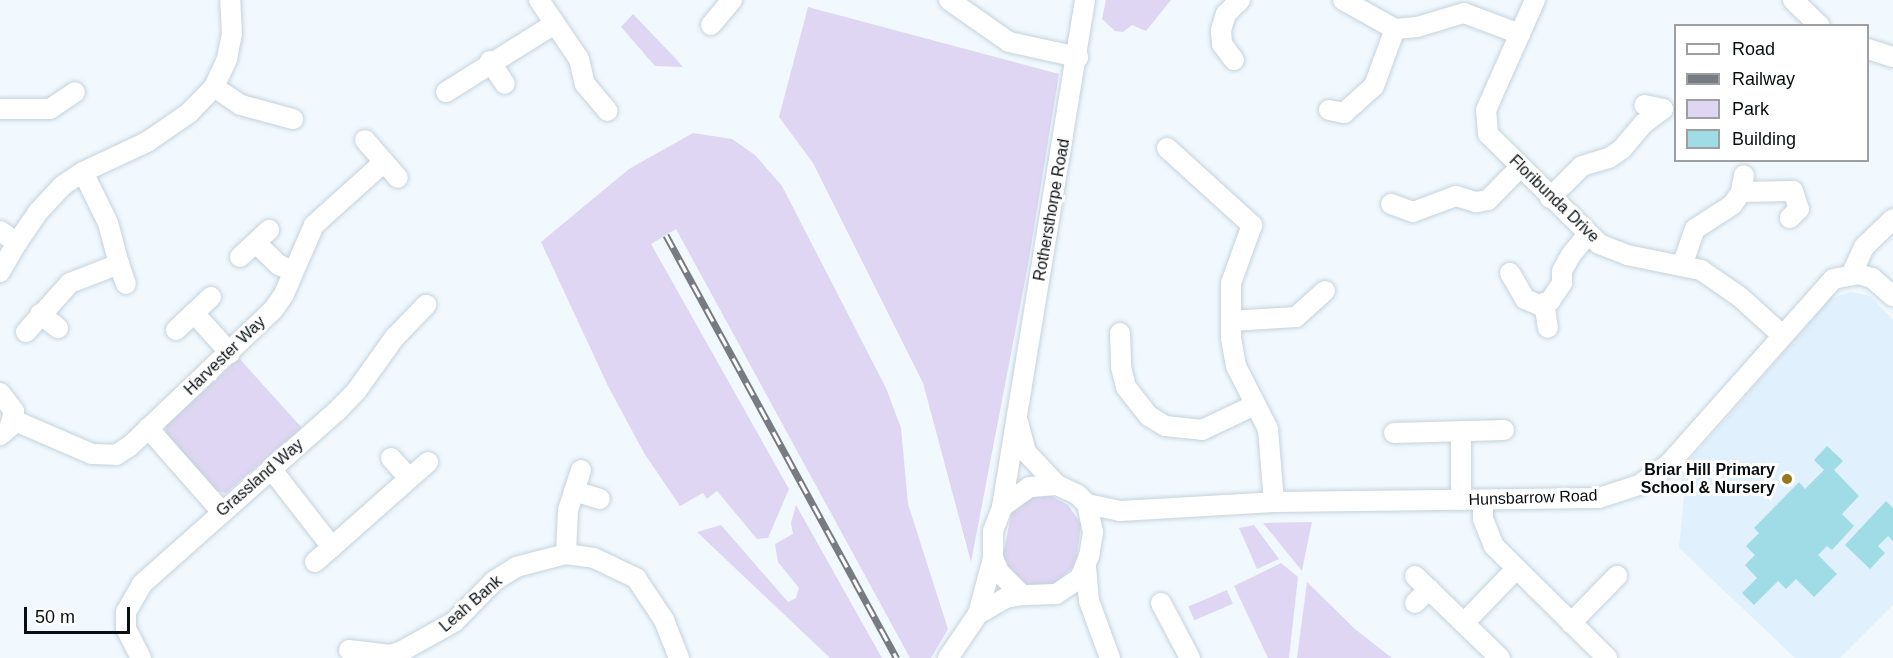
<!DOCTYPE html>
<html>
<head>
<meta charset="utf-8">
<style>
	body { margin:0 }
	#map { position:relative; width:1893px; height:658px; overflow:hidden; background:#f1f9ff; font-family:Helvetica,sans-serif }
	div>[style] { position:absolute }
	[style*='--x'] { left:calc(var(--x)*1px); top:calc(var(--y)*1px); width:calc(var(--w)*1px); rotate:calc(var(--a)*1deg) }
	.built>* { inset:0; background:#e0f0fc }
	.green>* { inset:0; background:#ded6f2; transform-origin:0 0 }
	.building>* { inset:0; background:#9fdce6 }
	.roads { filter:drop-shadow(0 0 2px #c5d2db) drop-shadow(0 0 2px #c5d2db) }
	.minor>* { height:20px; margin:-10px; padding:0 10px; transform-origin:10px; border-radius:10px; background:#fff }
	.rail>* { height:7px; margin-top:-3.5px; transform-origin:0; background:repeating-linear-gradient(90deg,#fff 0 14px,#767c81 0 28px); box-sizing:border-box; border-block:2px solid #767c81 }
	.dots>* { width:16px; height:16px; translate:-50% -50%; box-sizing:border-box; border:3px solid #fff; border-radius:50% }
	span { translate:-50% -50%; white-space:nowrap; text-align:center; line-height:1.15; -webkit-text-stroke:6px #fff; paint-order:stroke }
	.street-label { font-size:16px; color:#090e11 }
	.poi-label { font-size:16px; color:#090e11; font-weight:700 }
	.right { translate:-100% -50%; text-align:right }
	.legend { position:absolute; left:1674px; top:24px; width:195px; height:138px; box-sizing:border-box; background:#fff; border:2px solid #9d9fa0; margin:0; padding:8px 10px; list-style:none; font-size:18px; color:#090e11 }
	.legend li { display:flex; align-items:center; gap:12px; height:30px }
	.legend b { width:30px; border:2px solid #9d9fa0 }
	.scale { position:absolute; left:24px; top:607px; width:106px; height:27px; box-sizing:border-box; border:3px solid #090e11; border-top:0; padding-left:8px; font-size:18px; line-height:21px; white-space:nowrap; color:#090e11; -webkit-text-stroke:4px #fff; paint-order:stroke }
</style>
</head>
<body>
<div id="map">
	<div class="built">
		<div style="clip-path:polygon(1851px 292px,1870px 296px,1893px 320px,1893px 605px,1840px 658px,1795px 658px,1679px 548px,1685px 485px,1677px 475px,1830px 299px)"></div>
	</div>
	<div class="green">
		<div style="clip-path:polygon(1106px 0,1171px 0,1146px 31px,1132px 25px,1123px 32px,1115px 31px,1102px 19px)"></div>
		<div style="clip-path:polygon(808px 7px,1059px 74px,1028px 265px,971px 562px,923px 383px,813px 163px,779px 117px)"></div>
		<div style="clip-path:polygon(633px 14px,676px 59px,683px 67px,655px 66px,621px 27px)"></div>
		<div style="clip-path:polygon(693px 133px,732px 139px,755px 155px,782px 186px,886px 388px,901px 428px,908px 504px,948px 629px,931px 658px,910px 658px,676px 229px,651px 244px,789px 489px,768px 538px,757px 539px,717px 491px,707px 499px,703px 493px,680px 506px,644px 453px,608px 386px,541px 242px,629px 169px)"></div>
		<div style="clip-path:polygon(239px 358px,302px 428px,226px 493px,216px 491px,166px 435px,166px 426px)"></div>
		<div style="clip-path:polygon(1050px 495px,1068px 505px,1081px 524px,1076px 565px,1050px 587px,1023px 585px,1006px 568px,1003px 556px,1012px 510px,1027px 499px)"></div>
		<div style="clip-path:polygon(796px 505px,882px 658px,830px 658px,697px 532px,721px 525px,788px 602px,796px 598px,799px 588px,778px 562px,775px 544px,793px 534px,791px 523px)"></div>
		<div style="clip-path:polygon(1312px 522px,1307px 546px,1302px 571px,1263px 523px)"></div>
		<div style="clip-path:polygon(1254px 525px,1279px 559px,1257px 569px,1239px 528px)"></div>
		<div style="clip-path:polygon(1281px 563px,1298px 577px,1289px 658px,1268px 658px,1234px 586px)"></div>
		<div style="clip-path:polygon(1307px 582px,1355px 629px,1392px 658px,1297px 658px)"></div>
		<div style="left:1227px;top:590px;width:15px;height:42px;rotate:67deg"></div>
	</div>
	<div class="building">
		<div style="clip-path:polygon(1827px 446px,1843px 461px,1834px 470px,1859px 496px,1842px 514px,1854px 526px,1832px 550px,1827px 546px,1818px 555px,1837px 574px,1814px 597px,1796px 579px,1786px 589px,1778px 581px,1754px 605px,1742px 593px,1757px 578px,1745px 565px,1755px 555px,1746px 546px,1759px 533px,1754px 528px,1799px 482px,1805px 489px,1824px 470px,1814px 460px)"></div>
		<div style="clip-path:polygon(1886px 501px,1893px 508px,1893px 541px,1888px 536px,1878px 546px,1885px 553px,1870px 569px,1845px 545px)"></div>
	</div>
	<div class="roads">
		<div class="minor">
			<div style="--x:539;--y:0;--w:71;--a:55.9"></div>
			<div style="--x:579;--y:59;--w:26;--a:77"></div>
			<div style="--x:585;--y:84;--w:35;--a:50"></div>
			<div style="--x:949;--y:0;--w:73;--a:35"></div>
			<div style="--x:1009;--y:42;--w:71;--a:12.3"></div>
			<div style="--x:1343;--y:0;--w:60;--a:29.1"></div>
			<div style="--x:1535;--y:0;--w:120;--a:114"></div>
			<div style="--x:1486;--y:110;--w:24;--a:85"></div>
			<div style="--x:1488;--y:134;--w:156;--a:44.7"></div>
			<div style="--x:1599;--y:244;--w:30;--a:21"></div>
			<div style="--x:1627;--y:255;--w:76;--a:11.5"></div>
			<div style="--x:1701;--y:270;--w:47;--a:34.7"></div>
			<div style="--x:1740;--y:297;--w:57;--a:42.1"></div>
			<div style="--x:1793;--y:0;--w:37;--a:44"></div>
			<div style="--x:711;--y:25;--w:33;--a:-50"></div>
			<div style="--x:1868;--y:49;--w:26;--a:18"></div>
			<div style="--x:1234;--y:60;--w:20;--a:-127"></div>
			<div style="--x:1222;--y:44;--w:14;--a:-94"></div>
			<div style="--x:1221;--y:30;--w:17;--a:-73"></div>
			<div style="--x:1226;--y:14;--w:20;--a:-45"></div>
			<div style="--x:490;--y:61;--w:27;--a:57"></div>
			<div style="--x:214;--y:87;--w:32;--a:34"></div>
			<div style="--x:241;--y:105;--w:54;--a:15.1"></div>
			<div style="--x:446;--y:92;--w:126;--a:-32.1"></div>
			<div style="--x:0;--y:109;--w:50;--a:0"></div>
			<div style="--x:50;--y:109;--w:30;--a:-34"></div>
			<div style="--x:1329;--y:110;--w:15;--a:11"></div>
			<div style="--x:1344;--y:113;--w:40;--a:-42"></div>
			<div style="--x:1374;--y:86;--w:61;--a:-69.8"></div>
			<div style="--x:1395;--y:29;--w:22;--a:-5"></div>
			<div style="--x:1417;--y:27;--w:49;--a:-16.6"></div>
			<div style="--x:1464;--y:13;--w:60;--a:20.6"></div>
			<div style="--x:365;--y:140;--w:50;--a:49"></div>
			<div style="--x:1167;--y:148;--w:115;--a:42.2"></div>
			<div style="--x:1252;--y:225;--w:62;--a:109.9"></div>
			<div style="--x:1231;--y:283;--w:55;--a:90"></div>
			<div style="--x:1231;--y:338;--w:28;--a:80"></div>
			<div style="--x:1236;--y:366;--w:71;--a:63.1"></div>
			<div style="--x:1268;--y:429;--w:73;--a:85.3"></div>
			<div style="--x:1741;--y:192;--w:52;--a:-1.1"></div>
			<div style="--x:1793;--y:191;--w:19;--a:72"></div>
			<div style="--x:1799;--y:209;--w:13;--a:135"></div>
			<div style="--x:1550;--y:198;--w:45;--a:-45"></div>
			<div style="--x:1582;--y:166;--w:28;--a:-17"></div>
			<div style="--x:1609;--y:158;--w:16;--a:-35"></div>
			<div style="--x:1622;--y:149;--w:33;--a:-50"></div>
			<div style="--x:1643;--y:124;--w:25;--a:-37"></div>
			<div style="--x:1663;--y:109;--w:19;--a:-168"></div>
			<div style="--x:1391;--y:204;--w:23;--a:20"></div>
			<div style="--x:1413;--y:212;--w:46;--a:-20.4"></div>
			<div style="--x:1456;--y:196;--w:21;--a:17"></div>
			<div style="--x:1476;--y:202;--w:12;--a:-9"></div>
			<div style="--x:1488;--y:200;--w:45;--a:-45.9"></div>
			<div style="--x:0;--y:231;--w:21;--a:35"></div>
			<div style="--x:17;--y:243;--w:37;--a:-56"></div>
			<div style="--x:38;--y:212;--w:35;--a:-47"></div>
			<div style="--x:62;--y:186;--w:25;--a:-34"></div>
			<div style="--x:83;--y:172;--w:71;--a:-25.1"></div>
			<div style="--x:147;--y:142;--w:51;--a:-34.6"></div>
			<div style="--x:189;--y:113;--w:36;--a:-46"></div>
			<div style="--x:214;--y:87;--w:31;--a:-65"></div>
			<div style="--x:227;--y:59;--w:25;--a:-79"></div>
			<div style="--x:232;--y:34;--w:34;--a:-93"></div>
			<div style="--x:256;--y:243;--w:32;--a:44"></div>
			<div style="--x:279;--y:265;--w:15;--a:23"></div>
			<div style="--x:240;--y:257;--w:40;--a:-43"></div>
			<div style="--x:119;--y:264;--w:21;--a:71"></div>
			<div style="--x:1682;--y:266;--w:39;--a:-71"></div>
			<div style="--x:1695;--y:229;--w:44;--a:-33"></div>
			<div style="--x:1732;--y:205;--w:16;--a:-55"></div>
			<div style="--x:1741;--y:192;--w:17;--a:-80"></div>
			<div style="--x:0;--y:272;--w:34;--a:-60"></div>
			<div style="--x:1510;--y:273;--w:30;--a:60"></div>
			<div style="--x:1525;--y:299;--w:15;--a:23"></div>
			<div style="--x:1539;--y:305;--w:12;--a:-20"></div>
			<div style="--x:1550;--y:301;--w:22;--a:-56"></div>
			<div style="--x:1562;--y:283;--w:12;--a:-90"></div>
			<div style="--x:1562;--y:271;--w:18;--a:-61"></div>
			<div style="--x:1571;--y:255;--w:27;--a:-51"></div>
			<div style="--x:1852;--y:273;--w:29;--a:-65"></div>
			<div style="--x:1864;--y:247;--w:40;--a:-44"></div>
			<div style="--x:1544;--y:303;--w:25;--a:81"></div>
			<div style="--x:194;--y:313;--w:54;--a:48"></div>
			<div style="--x:40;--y:314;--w:23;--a:38"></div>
			<div style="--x:1231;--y:321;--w:65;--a:-3.5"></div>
			<div style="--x:1296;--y:317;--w:39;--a:-42"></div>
			<div style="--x:176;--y:330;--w:48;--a:-43.3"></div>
			<div style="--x:26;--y:332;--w:66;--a:-48.1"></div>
			<div style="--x:70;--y:283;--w:53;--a:-21.2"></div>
			<div style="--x:119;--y:264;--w:42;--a:-105"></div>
			<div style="--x:108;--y:223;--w:57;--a:-116.1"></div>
			<div style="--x:1120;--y:333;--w:34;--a:88"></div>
			<div style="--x:1121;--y:367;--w:21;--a:76"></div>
			<div style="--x:1126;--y:387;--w:37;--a:52"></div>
			<div style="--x:1149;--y:416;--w:19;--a:32"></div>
			<div style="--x:1165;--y:426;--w:37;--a:6"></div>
			<div style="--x:1202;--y:430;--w:59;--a:-25.3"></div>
			<div style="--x:0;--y:393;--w:23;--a:52"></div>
			<div style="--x:14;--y:411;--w:16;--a:104"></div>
			<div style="--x:10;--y:427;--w:13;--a:141"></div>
			<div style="--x:13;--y:420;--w:86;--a:23.3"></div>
			<div style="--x:92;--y:454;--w:24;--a:2"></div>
			<div style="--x:116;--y:455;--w:17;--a:-33"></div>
			<div style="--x:130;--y:446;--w:197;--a:-43.6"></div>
			<div style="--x:273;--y:310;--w:19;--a:-55"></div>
			<div style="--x:284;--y:294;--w:75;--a:-66.5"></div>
			<div style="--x:314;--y:225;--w:94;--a:-42"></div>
			<div style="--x:1018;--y:422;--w:31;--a:75"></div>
			<div style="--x:1026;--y:452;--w:45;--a:46.8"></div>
			<div style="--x:148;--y:428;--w:112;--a:48.6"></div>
			<div style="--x:1461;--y:431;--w:69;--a:90"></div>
			<div style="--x:1394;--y:433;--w:110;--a:-1.6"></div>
			<div style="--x:391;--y:458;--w:27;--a:48"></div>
			<div style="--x:272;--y:470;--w:98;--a:52.1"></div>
			<div style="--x:574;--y:491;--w:27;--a:17"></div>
			<div style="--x:1483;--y:500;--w:19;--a:90"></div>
			<div style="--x:1483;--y:519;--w:29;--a:68"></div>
			<div style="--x:1494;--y:546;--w:159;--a:44.7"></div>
			<div style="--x:1087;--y:504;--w:34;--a:12"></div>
			<div style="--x:1120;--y:511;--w:154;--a:-3.3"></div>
			<div style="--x:1274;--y:502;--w:325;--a:-0.7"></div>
			<div style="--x:1599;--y:498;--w:42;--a:-18"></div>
			<div style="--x:1639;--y:485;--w:37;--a:-35"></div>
			<div style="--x:1669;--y:464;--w:247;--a:-48.4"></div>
			<div style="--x:1833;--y:279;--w:25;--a:-11"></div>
			<div style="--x:1858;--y:274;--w:15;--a:16"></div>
			<div style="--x:1872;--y:278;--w:28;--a:41"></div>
			<div style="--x:1002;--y:507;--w:34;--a:-36"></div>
			<div style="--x:1030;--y:487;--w:27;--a:-4"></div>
			<div style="--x:1057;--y:485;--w:23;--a:25"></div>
			<div style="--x:1078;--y:495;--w:13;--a:45"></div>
			<div style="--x:1087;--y:504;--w:29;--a:78"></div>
			<div style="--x:1093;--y:532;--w:24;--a:99"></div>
			<div style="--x:1089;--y:556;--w:24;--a:112"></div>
			<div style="--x:1080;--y:578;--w:29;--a:146"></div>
			<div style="--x:1056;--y:594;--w:34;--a:178"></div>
			<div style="--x:1022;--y:595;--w:33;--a:-135"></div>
			<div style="--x:999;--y:572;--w:15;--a:-113"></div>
			<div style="--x:993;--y:558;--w:27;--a:-90"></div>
			<div style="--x:993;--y:531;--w:26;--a:-69"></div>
			<div style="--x:1002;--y:507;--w:514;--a:-80.7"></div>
			<div style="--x:566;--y:554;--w:44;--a:-87.4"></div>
			<div style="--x:568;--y:510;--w:42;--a:-72"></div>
			<div style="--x:315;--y:562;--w:151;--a:-41.5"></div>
			<div style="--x:1086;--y:567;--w:34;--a:85"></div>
			<div style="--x:1089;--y:601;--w:61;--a:69.8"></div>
			<div style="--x:1415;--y:576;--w:118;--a:44"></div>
			<div style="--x:1161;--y:603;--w:62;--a:62.2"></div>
			<div style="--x:1415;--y:603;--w:20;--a:-45"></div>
			<div style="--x:978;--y:614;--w:32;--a:-30"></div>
			<div style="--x:1006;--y:598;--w:16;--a:-11"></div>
			<div style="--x:1464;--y:623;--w:75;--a:-46.1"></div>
			<div style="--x:1571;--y:623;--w:66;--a:-45.6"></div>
			<div style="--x:349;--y:650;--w:42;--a:6.8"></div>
			<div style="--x:391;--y:655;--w:12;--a:-20"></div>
			<div style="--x:402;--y:651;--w:60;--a:-29.1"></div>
			<div style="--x:454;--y:622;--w:57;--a:-45.7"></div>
			<div style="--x:494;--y:581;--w:26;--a:-32"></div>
			<div style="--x:516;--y:567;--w:52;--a:-14.6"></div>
			<div style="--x:566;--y:554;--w:28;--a:8"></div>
			<div style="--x:594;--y:558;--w:47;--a:25.5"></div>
			<div style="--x:636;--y:578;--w:50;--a:56.3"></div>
			<div style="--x:664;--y:620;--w:41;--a:68.5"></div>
			<div style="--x:141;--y:658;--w:33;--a:-117"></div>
			<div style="--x:126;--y:629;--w:17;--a:-90"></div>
			<div style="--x:126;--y:612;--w:32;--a:-60"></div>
			<div style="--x:142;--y:584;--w:259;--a:-41.6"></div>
			<div style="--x:336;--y:412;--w:30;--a:-46"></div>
			<div style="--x:357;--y:390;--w:65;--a:-54.4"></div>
			<div style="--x:395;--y:337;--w:45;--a:-45.9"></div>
			<div style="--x:948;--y:658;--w:53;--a:-55.7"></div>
			<div style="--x:978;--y:614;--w:58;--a:-75"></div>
		</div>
	</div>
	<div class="rail">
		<div style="--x:666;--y:235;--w:482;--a:61.4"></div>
	</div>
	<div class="dots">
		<div style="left:1787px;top:479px;background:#977820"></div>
	</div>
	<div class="street-label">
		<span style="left:1554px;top:199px;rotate:44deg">Floribunda Drive</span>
		<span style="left:1052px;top:210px;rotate:-80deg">Rothersthorpe Road</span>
		<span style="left:225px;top:356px;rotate:-44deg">Harvester Way</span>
		<span style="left:260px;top:478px;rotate:-41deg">Grassland Way</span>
		<span style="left:1533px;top:498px;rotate:-2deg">Hunsbarrow Road</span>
		<span style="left:471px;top:604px;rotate:-41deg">Leah Bank</span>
	</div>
	<div class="poi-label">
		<span class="right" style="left:1775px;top:479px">Briar Hill Primary<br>School &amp; Nursery</span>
	</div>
	<ul class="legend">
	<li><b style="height:8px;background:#fff"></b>Road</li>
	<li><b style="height:8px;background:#767c81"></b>Railway</li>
	<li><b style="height:16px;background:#ded6f2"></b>Park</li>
	<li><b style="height:16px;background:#9fdce6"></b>Building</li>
	</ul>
	<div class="scale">50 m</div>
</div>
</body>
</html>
